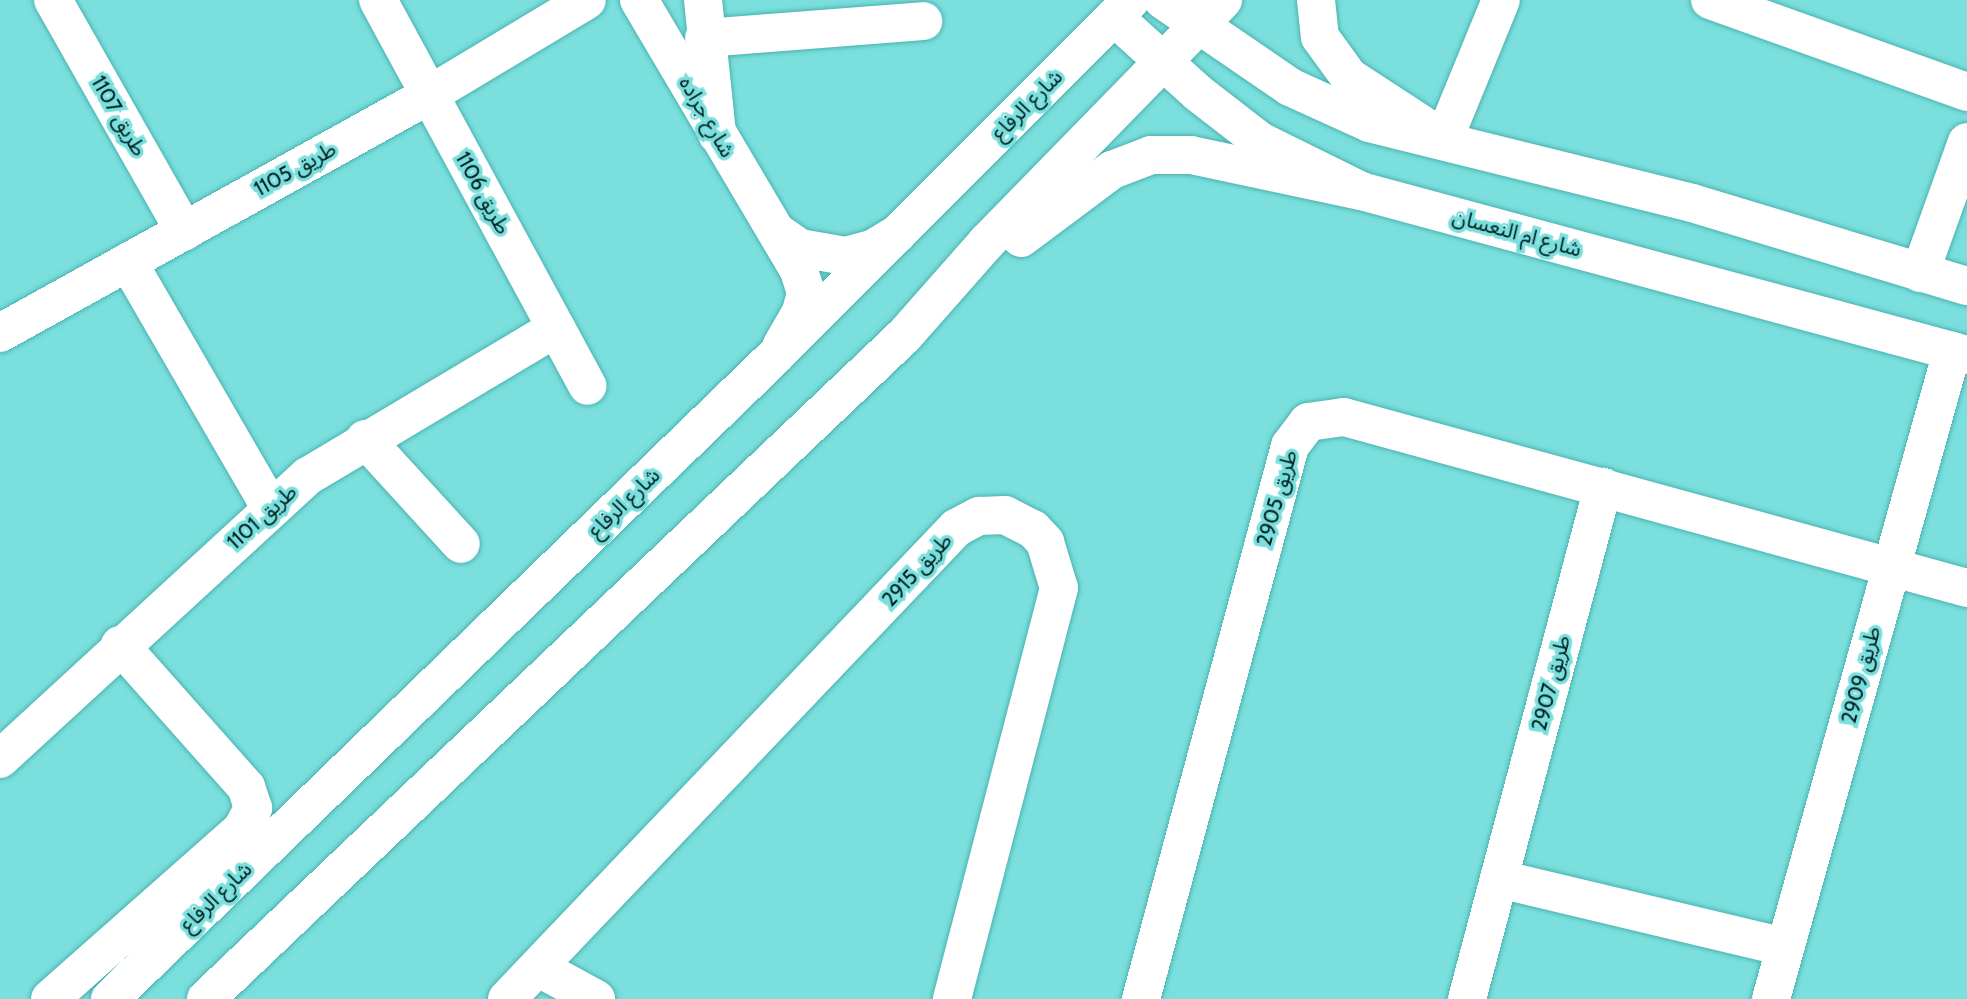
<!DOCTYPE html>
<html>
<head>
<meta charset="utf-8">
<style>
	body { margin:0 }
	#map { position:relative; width:1967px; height:999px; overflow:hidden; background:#7adfdd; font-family:Cabin,"Noto Sans Arabic",sans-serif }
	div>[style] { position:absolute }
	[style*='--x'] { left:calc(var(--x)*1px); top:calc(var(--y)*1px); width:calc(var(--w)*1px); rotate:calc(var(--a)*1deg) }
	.roads { filter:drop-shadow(0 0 2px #4bb2b1) drop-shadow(0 0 2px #4bb2b1) }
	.minor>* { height:38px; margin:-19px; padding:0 19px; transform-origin:19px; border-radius:19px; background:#fff }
	.tertiary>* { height:38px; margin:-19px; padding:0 19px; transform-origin:19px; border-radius:19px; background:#fff }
	.secondary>* { height:38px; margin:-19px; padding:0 19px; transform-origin:19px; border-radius:19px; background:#fff }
	.primary>* { height:38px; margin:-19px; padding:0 19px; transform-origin:19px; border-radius:19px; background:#fff }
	span { translate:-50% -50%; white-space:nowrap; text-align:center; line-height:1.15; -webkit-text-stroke:7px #7adfdd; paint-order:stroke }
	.street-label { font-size:21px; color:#001f1f }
</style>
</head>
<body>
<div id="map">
	<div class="roads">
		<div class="minor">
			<div style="--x:53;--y:0;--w:266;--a:60.4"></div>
			<div style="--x:378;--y:0;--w:439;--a:61.5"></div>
			<div style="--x:703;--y:0;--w:135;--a:84"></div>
			<div style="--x:1710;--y:0;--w:273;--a:19.7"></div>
			<div style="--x:704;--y:38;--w:220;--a:-4.4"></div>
			<div style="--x:1444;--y:139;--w:150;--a:-67.7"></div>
			<div style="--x:128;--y:262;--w:285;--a:59.9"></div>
			<div style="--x:1920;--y:273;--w:139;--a:-70.3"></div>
			<div style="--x:0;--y:333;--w:491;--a:-29"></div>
			<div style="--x:429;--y:95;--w:184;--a:-31"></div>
			<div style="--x:365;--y:439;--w:142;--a:47.6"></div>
			<div style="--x:0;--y:759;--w:418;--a:-42.6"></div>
			<div style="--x:308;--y:476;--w:289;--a:-30.8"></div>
			<div style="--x:1499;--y:879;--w:294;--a:13.4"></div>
			<div style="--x:539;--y:968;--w:65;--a:28.5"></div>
			<div style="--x:50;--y:999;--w:256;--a:-41.5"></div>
			<div style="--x:242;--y:829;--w:24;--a:-62"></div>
			<div style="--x:253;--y:808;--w:22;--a:-108"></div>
			<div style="--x:246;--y:787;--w:190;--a:-131.6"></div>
			<div style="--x:507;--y:999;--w:651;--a:-46.37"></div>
			<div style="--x:956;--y:528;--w:26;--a:-28"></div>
			<div style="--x:979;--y:516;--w:26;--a:-2"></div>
			<div style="--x:1005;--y:515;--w:31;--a:27"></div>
			<div style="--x:1033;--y:529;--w:18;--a:47"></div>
			<div style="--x:1045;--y:542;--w:48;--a:73.1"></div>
			<div style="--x:1059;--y:588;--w:425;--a:104.6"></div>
			<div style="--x:1141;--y:999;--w:573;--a:-74.92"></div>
			<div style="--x:1290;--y:446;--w:30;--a:-53"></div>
			<div style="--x:1308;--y:422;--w:36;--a:-8"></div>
			<div style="--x:1344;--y:417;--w:646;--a:15.35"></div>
			<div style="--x:1467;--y:999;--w:530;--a:-75.12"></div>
			<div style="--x:1771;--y:999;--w:673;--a:-74.39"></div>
		</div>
		<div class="tertiary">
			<div style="--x:639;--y:0;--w:315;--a:59.4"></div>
			<div style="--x:799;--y:271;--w:23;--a:72"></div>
			<div style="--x:806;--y:293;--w:20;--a:105"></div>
			<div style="--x:801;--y:312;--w:39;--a:120"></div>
			<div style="--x:777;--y:232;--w:28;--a:35"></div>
			<div style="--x:800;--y:248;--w:46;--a:10.1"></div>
			<div style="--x:845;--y:256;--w:30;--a:-15"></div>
			<div style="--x:874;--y:248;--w:27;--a:-31"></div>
		</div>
		<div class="secondary">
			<div style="--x:1163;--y:0;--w:154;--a:34.4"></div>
			<div style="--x:1290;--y:87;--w:87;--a:24.5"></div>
			<div style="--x:1369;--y:123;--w:333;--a:13.9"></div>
			<div style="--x:1692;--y:203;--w:287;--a:16.8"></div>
			<div style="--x:1114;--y:17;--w:113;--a:42.1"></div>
			<div style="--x:1198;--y:93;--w:78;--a:37.7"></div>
			<div style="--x:1260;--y:141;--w:113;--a:26.3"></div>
			<div style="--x:1361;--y:191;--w:628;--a:15.14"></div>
		</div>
		<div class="primary">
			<div style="--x:1316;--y:0;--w:37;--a:84"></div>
			<div style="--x:1320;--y:37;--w:49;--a:54.1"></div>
			<div style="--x:1349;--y:77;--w:113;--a:33.1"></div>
			<div style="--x:1021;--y:238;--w:114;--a:-36.8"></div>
			<div style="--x:1112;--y:170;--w:42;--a:-21"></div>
			<div style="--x:1151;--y:155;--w:40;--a:0"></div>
			<div style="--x:1191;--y:155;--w:174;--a:12"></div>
			<div style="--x:110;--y:999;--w:924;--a:-44.03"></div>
			<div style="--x:774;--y:357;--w:505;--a:-45"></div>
			<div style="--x:206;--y:999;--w:963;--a:-43.53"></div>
			<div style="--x:904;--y:336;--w:125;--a:-48.6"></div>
			<div style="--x:987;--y:242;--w:338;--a:-45.7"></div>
		</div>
	</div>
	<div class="street-label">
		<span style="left:1027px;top:105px;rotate:-45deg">شارع الرفاع</span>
		<span style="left:119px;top:116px;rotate:60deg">طريق 1107</span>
		<span style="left:707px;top:117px;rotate:60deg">شارع جراده</span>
		<span style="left:295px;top:169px;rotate:-29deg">طريق 1105</span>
		<span style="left:483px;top:193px;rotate:61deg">طريق 1106</span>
		<span style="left:1517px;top:233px;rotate:15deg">شارع ام النعسان</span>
		<span style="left:1277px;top:498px;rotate:-74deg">طريق 2905</span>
		<span style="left:624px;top:503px;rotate:-44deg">شارع الرفاع</span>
		<span style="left:262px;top:517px;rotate:-42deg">طريق 1101</span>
		<span style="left:917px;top:570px;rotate:-47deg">طريق 2915</span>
		<span style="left:1861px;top:675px;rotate:-75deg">طريق 2909</span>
		<span style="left:1551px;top:683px;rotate:-75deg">طريق 2907</span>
		<span style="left:216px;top:897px;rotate:-44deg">شارع الرفاع</span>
	</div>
</div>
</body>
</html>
